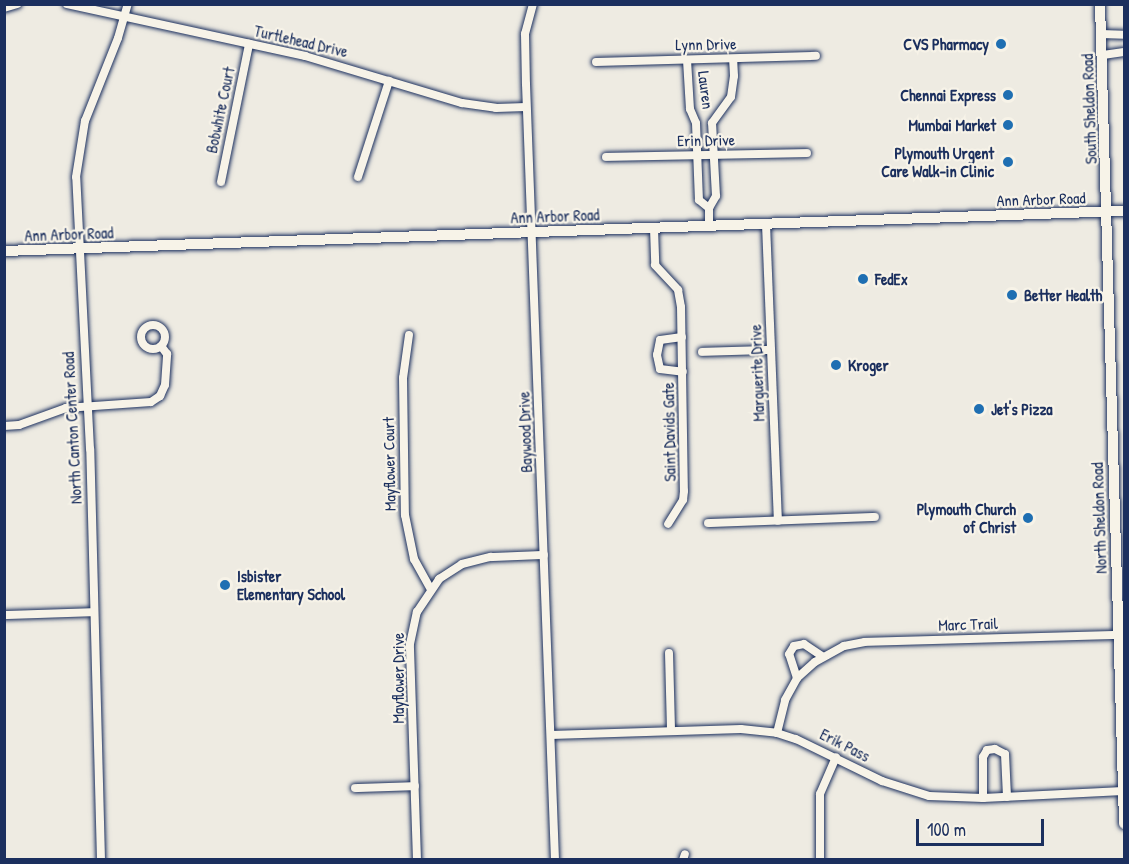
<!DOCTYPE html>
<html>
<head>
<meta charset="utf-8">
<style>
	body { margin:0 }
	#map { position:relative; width:1129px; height:864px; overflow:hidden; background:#eeebe2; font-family:"Patrick Hand",sans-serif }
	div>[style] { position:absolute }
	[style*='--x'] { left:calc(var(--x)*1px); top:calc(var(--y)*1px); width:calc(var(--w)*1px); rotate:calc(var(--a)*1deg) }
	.roads { filter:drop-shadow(0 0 2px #1b2f5e) drop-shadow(0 0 2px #1b2f5e) }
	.minor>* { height:8px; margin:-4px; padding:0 4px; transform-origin:4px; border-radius:4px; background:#f7f3e8 }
	.minor>.ring { margin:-4px; padding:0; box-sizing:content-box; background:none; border:8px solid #f7f3e8; border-radius:50% }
	.major>* { height:10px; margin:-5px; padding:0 5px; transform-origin:5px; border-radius:5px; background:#f7f3e8 }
	.dots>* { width:16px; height:16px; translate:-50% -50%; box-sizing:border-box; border:3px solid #f7f3e8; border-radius:50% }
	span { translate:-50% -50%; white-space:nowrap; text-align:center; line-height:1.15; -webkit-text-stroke:4.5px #f7f3e8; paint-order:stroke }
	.street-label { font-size:16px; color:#1b2f5e }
	.poi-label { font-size:16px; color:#1b2f5e; font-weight:700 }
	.right { translate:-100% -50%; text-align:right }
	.left { translate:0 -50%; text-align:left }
	.frame { position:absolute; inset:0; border:6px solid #1b2f5e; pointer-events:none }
	.scale { position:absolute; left:916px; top:819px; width:128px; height:27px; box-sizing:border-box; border:3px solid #1b2f5e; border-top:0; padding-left:8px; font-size:18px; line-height:21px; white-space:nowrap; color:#1b2f5e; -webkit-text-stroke:4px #f7f3e8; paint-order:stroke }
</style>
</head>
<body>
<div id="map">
	<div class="roads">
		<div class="minor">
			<div style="--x:67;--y:4;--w:244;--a:12.3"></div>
			<div style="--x:305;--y:56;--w:164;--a:16.7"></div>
			<div style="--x:462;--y:103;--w:34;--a:8"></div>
			<div style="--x:496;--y:108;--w:30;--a:-2"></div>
			<div style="--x:533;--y:4;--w:31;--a:105"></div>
			<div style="--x:525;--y:34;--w:50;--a:88.9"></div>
			<div style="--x:526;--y:84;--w:777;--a:87.86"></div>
			<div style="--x:4;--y:8;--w:14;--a:-17"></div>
			<div style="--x:1101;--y:34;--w:23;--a:2"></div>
			<div style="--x:1103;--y:55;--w:21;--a:-8"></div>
			<div style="--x:687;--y:60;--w:49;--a:86.5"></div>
			<div style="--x:690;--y:109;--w:15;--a:67"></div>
			<div style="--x:696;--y:123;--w:77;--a:87.8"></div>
			<div style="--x:699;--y:200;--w:13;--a:39"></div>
			<div style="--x:596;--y:62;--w:220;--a:-1.6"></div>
			<div style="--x:606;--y:157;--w:201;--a:-1.1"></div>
			<div style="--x:358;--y:177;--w:101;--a:-72.1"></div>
			<div style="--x:221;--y:182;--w:141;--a:-78.5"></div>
			<div style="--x:766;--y:224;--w:297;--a:87.7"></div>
			<div style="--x:709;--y:226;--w:18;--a:-90"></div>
			<div style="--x:709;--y:208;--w:14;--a:-60"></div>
			<div style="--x:716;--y:196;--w:73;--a:-93.1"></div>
			<div style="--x:712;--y:123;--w:32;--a:-54"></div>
			<div style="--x:731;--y:97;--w:21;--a:-82"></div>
			<div style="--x:734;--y:76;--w:17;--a:-93"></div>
			<div style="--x:654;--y:228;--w:37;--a:88"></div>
			<div style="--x:655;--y:265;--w:34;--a:47"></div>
			<div style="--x:678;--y:290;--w:17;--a:80"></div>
			<div style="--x:681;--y:307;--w:184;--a:89.1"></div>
			<div style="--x:684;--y:491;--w:9;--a:96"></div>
			<div style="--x:683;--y:500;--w:28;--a:122"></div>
			<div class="ring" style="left:141px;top:325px;width:16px;height:16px"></div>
			<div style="--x:409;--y:335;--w:43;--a:97.9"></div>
			<div style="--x:403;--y:378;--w:137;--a:89.2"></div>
			<div style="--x:405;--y:515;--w:45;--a:78.4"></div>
			<div style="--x:414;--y:559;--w:33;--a:61"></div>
			<div style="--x:682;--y:337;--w:22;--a:172"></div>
			<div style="--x:660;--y:340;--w:15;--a:101"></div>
			<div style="--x:657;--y:355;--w:14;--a:78"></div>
			<div style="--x:660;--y:369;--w:23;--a:7"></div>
			<div style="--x:702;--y:352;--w:68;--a:-1.7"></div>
			<div style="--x:4;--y:426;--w:15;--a:-4"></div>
			<div style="--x:19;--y:425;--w:50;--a:-19.9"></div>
			<div style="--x:66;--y:408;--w:85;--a:-4"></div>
			<div style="--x:151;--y:402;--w:11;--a:-34"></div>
			<div style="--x:160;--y:396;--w:12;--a:-66"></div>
			<div style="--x:165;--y:385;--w:31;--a:-86"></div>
			<div style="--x:167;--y:354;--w:10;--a:-127"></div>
			<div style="--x:708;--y:523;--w:167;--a:-2.1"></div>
			<div style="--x:4;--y:615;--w:90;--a:-1.9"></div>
			<div style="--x:669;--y:653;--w:78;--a:88.5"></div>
			<div style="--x:797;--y:678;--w:25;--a:-108"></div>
			<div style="--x:789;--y:654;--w:9;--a:-58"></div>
			<div style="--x:794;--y:646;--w:10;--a:-11"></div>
			<div style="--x:804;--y:644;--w:23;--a:34"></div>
			<div style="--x:777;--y:733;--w:34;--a:-76"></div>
			<div style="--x:785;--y:700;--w:25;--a:-61"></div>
			<div style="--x:797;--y:678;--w:24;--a:-42"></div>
			<div style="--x:815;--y:662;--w:33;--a:-29"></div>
			<div style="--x:844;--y:646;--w:21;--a:-11"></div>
			<div style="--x:865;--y:642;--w:253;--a:-1.6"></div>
			<div style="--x:551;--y:735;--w:190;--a:-1.8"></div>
			<div style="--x:741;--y:729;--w:36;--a:6"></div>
			<div style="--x:777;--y:733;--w:20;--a:18"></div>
			<div style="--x:796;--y:739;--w:96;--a:26"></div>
			<div style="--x:882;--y:781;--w:49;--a:17.7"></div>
			<div style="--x:929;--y:796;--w:54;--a:2.1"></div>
			<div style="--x:983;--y:798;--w:140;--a:-2.9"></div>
			<div style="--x:355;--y:788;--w:60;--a:-1.9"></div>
			<div style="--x:983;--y:798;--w:41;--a:-90"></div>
			<div style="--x:983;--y:757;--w:8;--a:-60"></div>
			<div style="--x:987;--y:750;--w:8;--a:-7"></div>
			<div style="--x:995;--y:749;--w:11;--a:27"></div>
			<div style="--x:1005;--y:754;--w:43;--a:87.3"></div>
			<div style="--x:101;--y:860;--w:411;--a:-91.5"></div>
			<div style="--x:90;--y:449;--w:272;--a:-92.9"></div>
			<div style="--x:76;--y:177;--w:57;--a:-80.9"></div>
			<div style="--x:85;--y:121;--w:89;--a:-68.3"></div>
			<div style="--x:118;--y:38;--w:35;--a:-74"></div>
			<div style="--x:417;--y:860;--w:216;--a:-91.9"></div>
			<div style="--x:410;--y:644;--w:33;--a:-78"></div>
			<div style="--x:417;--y:612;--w:40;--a:-56"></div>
			<div style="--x:439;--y:579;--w:27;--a:-33"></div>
			<div style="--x:462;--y:564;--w:30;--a:-14"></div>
			<div style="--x:491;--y:557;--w:53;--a:-2.2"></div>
			<div style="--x:683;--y:860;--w:6;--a:-72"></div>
			<div style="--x:820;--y:860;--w:66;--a:-90"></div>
			<div style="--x:820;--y:794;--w:40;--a:-66.6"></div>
		</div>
		<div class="major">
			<div style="--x:1100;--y:4;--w:820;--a:88.32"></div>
			<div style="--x:4;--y:251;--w:1121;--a:-2.05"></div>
		</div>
	</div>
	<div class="dots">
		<div style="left:1001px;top:44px;background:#1f6fb2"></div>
		<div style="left:1008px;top:95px;background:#1f6fb2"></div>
		<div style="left:1008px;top:125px;background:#1f6fb2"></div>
		<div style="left:1008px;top:162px;background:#1f6fb2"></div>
		<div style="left:863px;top:279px;background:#1f6fb2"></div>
		<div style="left:1012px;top:295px;background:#1f6fb2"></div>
		<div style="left:836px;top:365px;background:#1f6fb2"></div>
		<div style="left:979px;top:409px;background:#1f6fb2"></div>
		<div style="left:1028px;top:518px;background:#1f6fb2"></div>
		<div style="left:225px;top:585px;background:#1f6fb2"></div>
	</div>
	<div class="street-label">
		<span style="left:301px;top:41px;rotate:13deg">Turtlehead Drive</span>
		<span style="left:706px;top:44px;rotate:-1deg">Lynn Drive</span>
		<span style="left:706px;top:90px;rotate:83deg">Lauren</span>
		<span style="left:1089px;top:109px;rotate:-92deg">South Sheldon Road</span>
		<span style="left:220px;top:110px;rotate:-78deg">Bobwhite Court</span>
		<span style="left:706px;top:140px;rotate:-1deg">Erin Drive</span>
		<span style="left:1041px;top:199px;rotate:-2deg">Ann Arbor Road</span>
		<span style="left:555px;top:216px;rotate:-2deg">Ann Arbor Road</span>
		<span style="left:69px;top:234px;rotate:-2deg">Ann Arbor Road</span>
		<span style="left:757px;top:373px;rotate:-92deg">Marguerite Drive</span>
		<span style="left:72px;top:428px;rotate:-93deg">North Canton Center Road</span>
		<span style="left:525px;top:432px;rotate:-92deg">Baywood Drive</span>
		<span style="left:669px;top:432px;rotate:-91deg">Saint Davids Gate</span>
		<span style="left:389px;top:464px;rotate:-91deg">Mayflower Court</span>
		<span style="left:1099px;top:518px;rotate:-92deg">North Sheldon Road</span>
		<span style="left:968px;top:624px;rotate:-2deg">Marc Trail</span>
		<span style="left:398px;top:678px;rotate:-90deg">Mayflower Drive</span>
		<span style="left:845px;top:745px;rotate:27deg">Erik Pass</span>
	</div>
	<div class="poi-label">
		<span class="right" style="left:989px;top:44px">CVS Pharmacy</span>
		<span class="right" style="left:996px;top:95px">Chennai Express</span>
		<span class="right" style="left:996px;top:125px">Mumbai Market</span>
		<span class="right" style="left:994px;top:162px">Plymouth Urgent<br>Care Walk-in Clinic</span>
		<span class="left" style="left:875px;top:279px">FedEx</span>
		<span class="left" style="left:1024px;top:295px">Better Health</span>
		<span class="left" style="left:848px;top:365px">Kroger</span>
		<span class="left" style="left:991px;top:409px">Jet's Pizza</span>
		<span class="right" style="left:1016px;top:518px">Plymouth Church<br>of Christ</span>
		<span class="left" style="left:237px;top:585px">Isbister<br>Elementary School</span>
	</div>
	<div class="frame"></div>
	<div class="scale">100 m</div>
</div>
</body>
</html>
